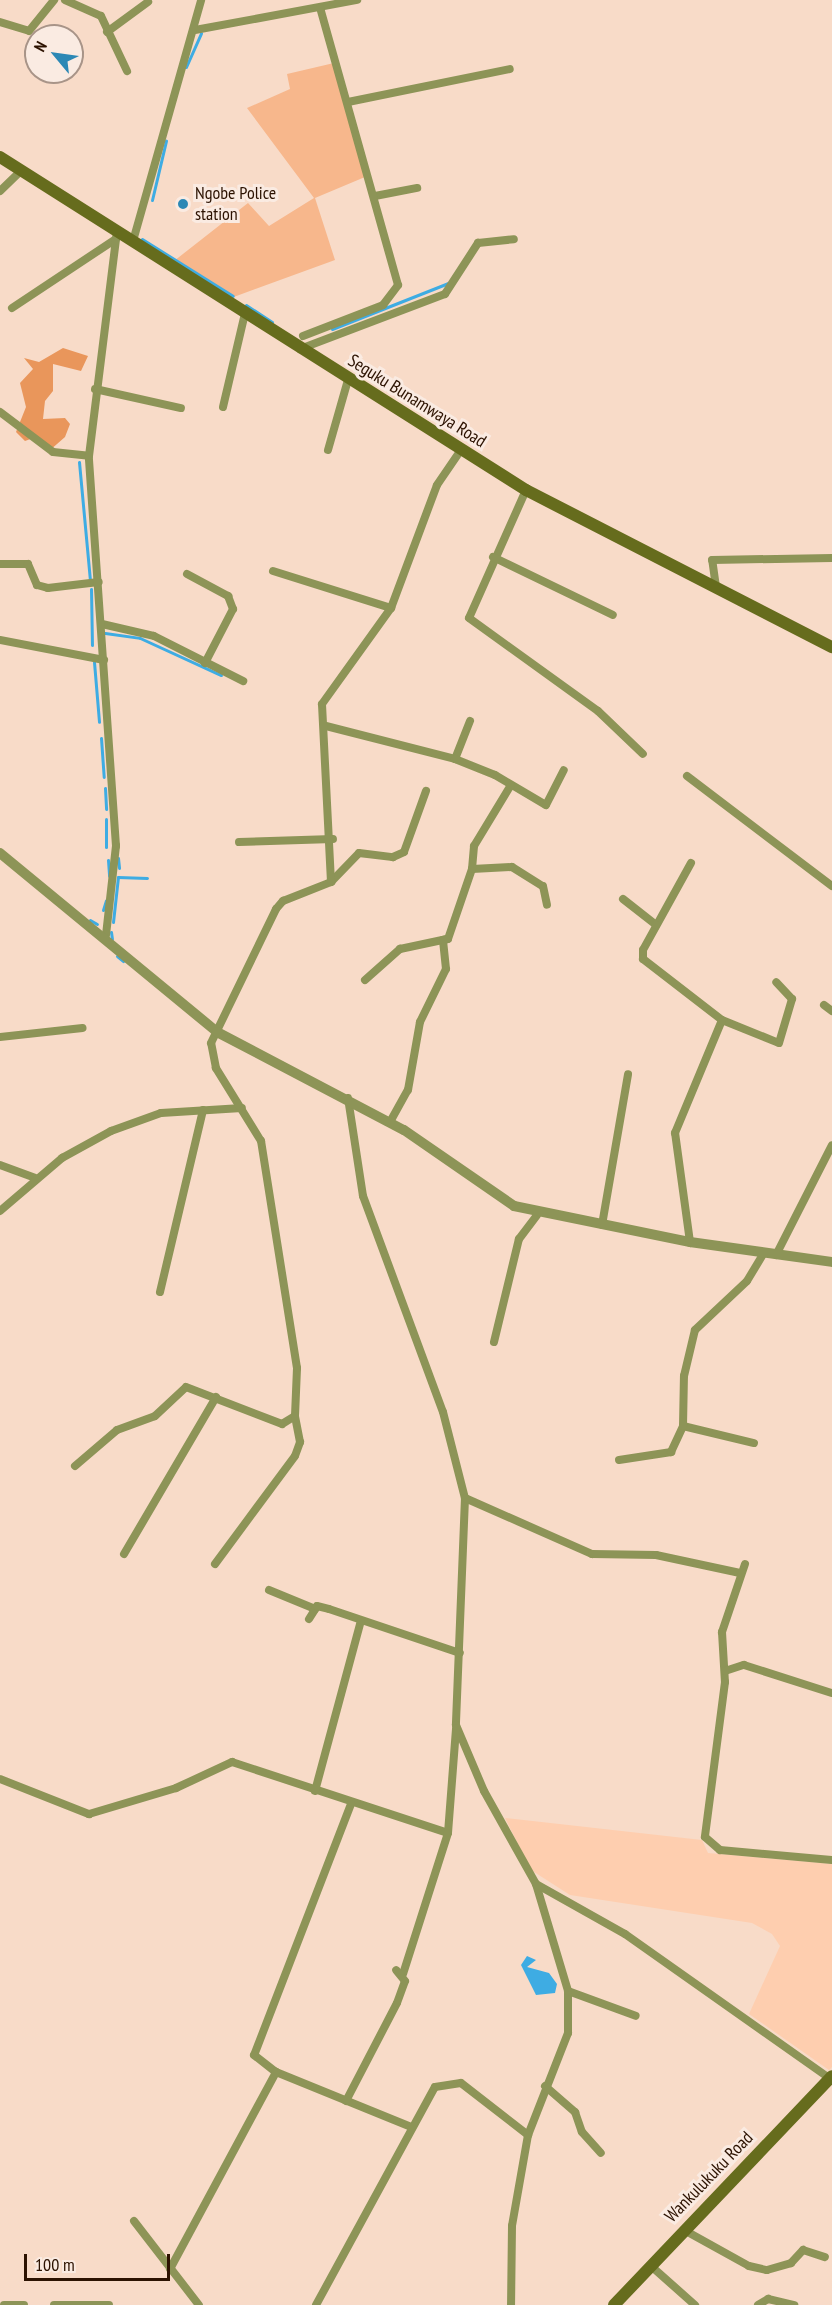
<!DOCTYPE html>
<html>
<head>
<meta charset="utf-8">
<style>
	body { margin:0 }
	#map { position:relative; width:832px; height:2305px; overflow:hidden; background:#f8dbc8; font-family:"PT Sans Narrow",sans-serif }
	div>[style] { position:absolute }
	[style*='--x'] { left:calc(var(--x)*1px); top:calc(var(--y)*1px); width:calc(var(--w)*1px); rotate:calc(var(--a)*1deg) }
	.built>* { inset:0; background:#feceaf }
	.green>* { inset:0; background:#f7b78c }
	.forest>* { inset:0; background:#e9965b }
	.water>* { inset:0; background:#3eace3 }
	.stream>* { height:3px; margin:-1.5px; padding:0 1.5px; transform-origin:1.5px; border-radius:1.5px; background:#3eace3 }
	.minor>* { height:8px; margin:-4px; padding:0 4px; transform-origin:4px; border-radius:4px; background:#8d9457 }
	.tertiary>* { height:10px; margin:-5px; padding:0 5px; transform-origin:5px; border-radius:5px; background:#8d9457 }
	.secondary>* { height:12px; margin:-6px; padding:0 6px; transform-origin:6px; border-radius:6px; background:#666c1d }
	.dots>* { width:16px; height:16px; translate:-50% -50%; box-sizing:border-box; border:3px solid #faebe2; border-radius:50% }
	span { translate:-50% -50%; white-space:nowrap; text-align:center; line-height:1.15; -webkit-text-stroke:6px #faebe2; paint-order:stroke }
	.poi-label { font-size:18px; color:#2c1201 }
	.left { translate:0 -50%; text-align:left }
	.street-label { font-size:18px; color:#2c1201 }
	.north { position:absolute; left:24px; top:24px; width:60px; height:60px; box-sizing:border-box; background:#faebe2; border:2px solid #a89488; border-radius:50%; rotate:299deg; font-size:16px; font-weight:700; line-height:24px; text-align:center; color:#2c1201 }
	.north::after { content:''; display:block; margin:auto; width:21px; height:27px; background:#2c88b5; clip-path:polygon(50% 0,100% 100%,50% 72%,0 100%) }
	.scale { position:absolute; left:24px; top:2254px; width:146px; height:27px; box-sizing:border-box; border:3px solid #2c1201; border-top:0; padding-left:8px; font-size:18px; line-height:21px; white-space:nowrap; color:#2c1201; -webkit-text-stroke:4px #faebe2; paint-order:stroke }
</style>
</head>
<body>
<div id="map">
	<div class="built">
		<div style="clip-path:polygon(505px 1818px,702px 1840px,708px 1853px,832px 1864px,832px 2067px,829px 2070px,749px 2014px,780px 1946px,772px 1934px,752px 1923px,570px 1895px,531px 1870px)"></div>
	</div>
	<div class="green">
		<div style="clip-path:polygon(334px 63px,365px 177px,315px 198px,335px 260px,231px 298px,174px 261px,248px 203px,269px 226px,314px 198px,247px 108px,290px 89px,287px 74px)"></div>
	</div>
	<div class="forest">
		<div style="clip-path:polygon(63px 348px,88px 356px,81px 371px,53px 364px,53px 391px,45px 401px,43px 419px,65px 418px,70px 424px,65px 437px,49px 451px,36px 437px,25px 441px,16px 432px,26px 407px,20px 383px,33px 369px,24px 358px,39px 362px)"></div>
	</div>
	<div class="water">
		<div style="clip-path:polygon(527px 1956px,536px 1960px,527px 1967px,549px 1973px,557px 1984px,555px 1993px,536px 1995px,521px 1965px)"></div>
	</div>
	<div class="stream">
		<div style="--x:186;--y:67;--w:37;--a:-66"></div>
		<div style="--x:152;--y:200;--w:61;--a:-76.7"></div>
		<div style="--x:142;--y:239;--w:107;--a:32.1"></div>
		<div style="--x:246;--y:305;--w:31;--a:33"></div>
		<div style="--x:332;--y:329;--w:125;--a:-21.6"></div>
		<div style="--x:79;--y:462;--w:120;--a:84.7"></div>
		<div style="--x:91;--y:589;--w:56;--a:89"></div>
		<div style="--x:105;--y:633;--w:35;--a:8"></div>
		<div style="--x:140;--y:638;--w:89;--a:24.6"></div>
		<div style="--x:94;--y:662;--w:60;--a:85.2"></div>
		<div style="--x:101;--y:738;--w:39;--a:86"></div>
		<div style="--x:105;--y:788;--w:21;--a:87"></div>
		<div style="--x:106;--y:819;--w:28;--a:90"></div>
		<div style="--x:118;--y:858;--w:10;--a:84"></div>
		<div style="--x:108;--y:860;--w:16;--a:86"></div>
		<div style="--x:103;--y:910;--w:10;--a:-73"></div>
		<div style="--x:90;--y:920;--w:8;--a:30"></div>
		<div style="--x:113;--y:922;--w:45;--a:-83.7"></div>
		<div style="--x:118;--y:877;--w:29;--a:2"></div>
		<div style="--x:111;--y:932;--w:7;--a:82"></div>
		<div style="--x:117;--y:956;--w:8;--a:40"></div>
	</div>
	<div class="minor">
		<div style="--x:65;--y:0;--w:39;--a:24"></div>
		<div style="--x:101;--y:16;--w:61;--a:64.7"></div>
		<div style="--x:0;--y:22;--w:30;--a:17"></div>
		<div style="--x:29;--y:31;--w:40;--a:-51"></div>
		<div style="--x:195;--y:30;--w:165;--a:-10.5"></div>
		<div style="--x:107;--y:32;--w:51;--a:-36.2"></div>
		<div style="--x:348;--y:102;--w:165;--a:-11.5"></div>
		<div style="--x:0;--y:191;--w:29;--a:-44"></div>
		<div style="--x:375;--y:196;--w:43;--a:-10.8"></div>
		<div style="--x:133;--y:241;--w:250;--a:-74.2"></div>
		<div style="--x:12;--y:308;--w:125;--a:-33.6"></div>
		<div style="--x:303;--y:336;--w:86;--a:-21.2"></div>
		<div style="--x:383;--y:305;--w:25;--a:-53"></div>
		<div style="--x:398;--y:285;--w:288;--a:-105.7"></div>
		<div style="--x:300;--y:349;--w:155;--a:-20.8"></div>
		<div style="--x:445;--y:294;--w:61;--a:-57.1"></div>
		<div style="--x:478;--y:243;--w:36;--a:-6"></div>
		<div style="--x:95;--y:389;--w:88;--a:12.5"></div>
		<div style="--x:223;--y:407;--w:97;--a:-76.8"></div>
		<div style="--x:0;--y:412;--w:66;--a:37"></div>
		<div style="--x:53;--y:452;--w:36;--a:6"></div>
		<div style="--x:328;--y:450;--w:73;--a:-74.1"></div>
		<div style="--x:526;--y:490;--w:140;--a:114"></div>
		<div style="--x:469;--y:618;--w:159;--a:35.8"></div>
		<div style="--x:598;--y:711;--w:62;--a:43.7"></div>
		<div style="--x:493;--y:557;--w:133;--a:25.8"></div>
		<div style="--x:0;--y:564;--w:28;--a:0"></div>
		<div style="--x:28;--y:564;--w:23;--a:67"></div>
		<div style="--x:37;--y:585;--w:11;--a:15"></div>
		<div style="--x:48;--y:588;--w:51;--a:-6.7"></div>
		<div style="--x:273;--y:571;--w:124;--a:17.4"></div>
		<div style="--x:187;--y:574;--w:47;--a:28.2"></div>
		<div style="--x:228;--y:596;--w:14;--a:69"></div>
		<div style="--x:233;--y:609;--w:61;--a:117.4"></div>
		<div style="--x:716;--y:587;--w:27;--a:-98"></div>
		<div style="--x:712;--y:560;--w:120;--a:-1"></div>
		<div style="--x:102;--y:624;--w:53;--a:13"></div>
		<div style="--x:154;--y:636;--w:100;--a:26.8"></div>
		<div style="--x:0;--y:640;--w:106;--a:10.9"></div>
		<div style="--x:326;--y:726;--w:133;--a:14.3"></div>
		<div style="--x:455;--y:759;--w:41;--a:-68.5"></div>
		<div style="--x:455;--y:759;--w:43;--a:21.8"></div>
		<div style="--x:495;--y:775;--w:59;--a:30.5"></div>
		<div style="--x:546;--y:805;--w:39;--a:-63"></div>
		<div style="--x:687;--y:776;--w:182;--a:37.2"></div>
		<div style="--x:239;--y:842;--w:94;--a:-1.8"></div>
		<div style="--x:691;--y:863;--w:99;--a:118.9"></div>
		<div style="--x:643;--y:950;--w:9;--a:90"></div>
		<div style="--x:643;--y:959;--w:100;--a:37.7"></div>
		<div style="--x:722;--y:1020;--w:61;--a:22"></div>
		<div style="--x:779;--y:1043;--w:46;--a:-73.5"></div>
		<div style="--x:792;--y:999;--w:23;--a:-133"></div>
		<div style="--x:472;--y:869;--w:40;--a:-2.9"></div>
		<div style="--x:512;--y:867;--w:36;--a:32"></div>
		<div style="--x:543;--y:886;--w:19;--a:78"></div>
		<div style="--x:331;--y:882;--w:40;--a:-46"></div>
		<div style="--x:359;--y:853;--w:34;--a:7"></div>
		<div style="--x:393;--y:857;--w:12;--a:-24"></div>
		<div style="--x:404;--y:852;--w:65;--a:-70.2"></div>
		<div style="--x:623;--y:899;--w:42;--a:38.2"></div>
		<div style="--x:106;--y:935;--w:90;--a:-83.6"></div>
		<div style="--x:116;--y:846;--w:391;--a:-94"></div>
		<div style="--x:89;--y:456;--w:228;--a:-82.9"></div>
		<div style="--x:365;--y:980;--w:47;--a:-41.5"></div>
		<div style="--x:400;--y:949;--w:48;--a:-12"></div>
		<div style="--x:824;--y:1005;--w:10;--a:37"></div>
		<div style="--x:0;--y:1037;--w:83;--a:-6.2"></div>
		<div style="--x:348;--y:1098;--w:99;--a:81.3"></div>
		<div style="--x:363;--y:1196;--w:230;--a:69.7"></div>
		<div style="--x:443;--y:1412;--w:89;--a:75.7"></div>
		<div style="--x:465;--y:1498;--w:227;--a:92.3"></div>
		<div style="--x:456;--y:1725;--w:72;--a:67"></div>
		<div style="--x:484;--y:1791;--w:107;--a:60.8"></div>
		<div style="--x:536;--y:1884;--w:112;--a:73.3"></div>
		<div style="--x:568;--y:1991;--w:42;--a:90"></div>
		<div style="--x:568;--y:2033;--w:110;--a:111.4"></div>
		<div style="--x:528;--y:2135;--w:92;--a:100"></div>
		<div style="--x:512;--y:2226;--w:79;--a:90.7"></div>
		<div style="--x:390;--y:1122;--w:37;--a:-61"></div>
		<div style="--x:408;--y:1090;--w:69;--a:-80"></div>
		<div style="--x:420;--y:1022;--w:59;--a:-63.9"></div>
		<div style="--x:446;--y:969;--w:29;--a:-96"></div>
		<div style="--x:443;--y:940;--w:5;--a:-11"></div>
		<div style="--x:448;--y:939;--w:74;--a:-71.1"></div>
		<div style="--x:472;--y:869;--w:23;--a:-85"></div>
		<div style="--x:474;--y:846;--w:71;--a:-58.8"></div>
		<div style="--x:0;--y:1165;--w:37;--a:20"></div>
		<div style="--x:0;--y:1211;--w:82;--a:-40.5"></div>
		<div style="--x:62;--y:1158;--w:56;--a:-28.9"></div>
		<div style="--x:111;--y:1131;--w:53;--a:-19.8"></div>
		<div style="--x:161;--y:1113;--w:81;--a:-3.5"></div>
		<div style="--x:602;--y:1225;--w:153;--a:-80.2"></div>
		<div style="--x:690;--y:1242;--w:110;--a:-97.8"></div>
		<div style="--x:675;--y:1133;--w:122;--a:-67.4"></div>
		<div style="--x:776;--y:1255;--w:123;--a:-63"></div>
		<div style="--x:160;--y:1292;--w:187;--a:-76.7"></div>
		<div style="--x:494;--y:1342;--w:106;--a:-76.4"></div>
		<div style="--x:519;--y:1239;--w:30;--a:-53"></div>
		<div style="--x:683;--y:1426;--w:73;--a:13.5"></div>
		<div style="--x:619;--y:1460;--w:53;--a:-8.7"></div>
		<div style="--x:671;--y:1452;--w:29;--a:-65"></div>
		<div style="--x:683;--y:1426;--w:50;--a:-88.9"></div>
		<div style="--x:684;--y:1376;--w:47;--a:-76.6"></div>
		<div style="--x:695;--y:1330;--w:71;--a:-43.3"></div>
		<div style="--x:747;--y:1281;--w:33;--a:-59"></div>
		<div style="--x:75;--y:1466;--w:55;--a:-40.6"></div>
		<div style="--x:117;--y:1430;--w:40;--a:-20.2"></div>
		<div style="--x:155;--y:1416;--w:42;--a:-43.1"></div>
		<div style="--x:186;--y:1387;--w:103;--a:21.1"></div>
		<div style="--x:282;--y:1424;--w:15;--a:-32"></div>
		<div style="--x:295;--y:1416;--w:48;--a:-87.6"></div>
		<div style="--x:297;--y:1368;--w:230;--a:-99"></div>
		<div style="--x:261;--y:1141;--w:86;--a:-121.7"></div>
		<div style="--x:216;--y:1068;--w:25;--a:-101"></div>
		<div style="--x:211;--y:1043;--w:149;--a:-64.1"></div>
		<div style="--x:276;--y:909;--w:11;--a:-49"></div>
		<div style="--x:283;--y:901;--w:52;--a:-21.6"></div>
		<div style="--x:331;--y:882;--w:178;--a:-92.9"></div>
		<div style="--x:322;--y:704;--w:118;--a:-54.3"></div>
		<div style="--x:391;--y:608;--w:131;--a:-69.5"></div>
		<div style="--x:437;--y:485;--w:42;--a:-55.6"></div>
		<div style="--x:465;--y:1498;--w:139;--a:23.8"></div>
		<div style="--x:592;--y:1554;--w:64;--a:0.9"></div>
		<div style="--x:656;--y:1555;--w:86;--a:12.1"></div>
		<div style="--x:124;--y:1554;--w:182;--a:-59.6"></div>
		<div style="--x:215;--y:1564;--w:134;--a:-53.5"></div>
		<div style="--x:295;--y:1456;--w:15;--a:-70"></div>
		<div style="--x:300;--y:1442;--w:26;--a:-101"></div>
		<div style="--x:745;--y:1564;--w:72;--a:108.7"></div>
		<div style="--x:722;--y:1632;--w:50;--a:86.6"></div>
		<div style="--x:725;--y:1682;--w:156;--a:97.4"></div>
		<div style="--x:705;--y:1837;--w:20;--a:41"></div>
		<div style="--x:720;--y:1850;--w:112;--a:5.1"></div>
		<div style="--x:269;--y:1590;--w:50;--a:22.4"></div>
		<div style="--x:309;--y:1619;--w:15;--a:-58"></div>
		<div style="--x:317;--y:1606;--w:12;--a:14"></div>
		<div style="--x:329;--y:1609;--w:138;--a:18.6"></div>
		<div style="--x:725;--y:1671;--w:20;--a:-18"></div>
		<div style="--x:744;--y:1665;--w:92;--a:17.7"></div>
		<div style="--x:0;--y:1779;--w:96;--a:21.5"></div>
		<div style="--x:89;--y:1814;--w:91;--a:-16.6"></div>
		<div style="--x:176;--y:1788;--w:62;--a:-24.9"></div>
		<div style="--x:232;--y:1762;--w:227;--a:18.2"></div>
		<div style="--x:448;--y:1833;--w:105;--a:-85.6"></div>
		<div style="--x:315;--y:1791;--w:176;--a:-74.9"></div>
		<div style="--x:351;--y:1804;--w:269;--a:111.1"></div>
		<div style="--x:254;--y:2055;--w:28;--a:38"></div>
		<div style="--x:276;--y:2072;--w:144;--a:22.1"></div>
		<div style="--x:536;--y:1884;--w:102;--a:29.3"></div>
		<div style="--x:625;--y:1934;--w:253;--a:35.2"></div>
		<div style="--x:403;--y:1974;--w:148;--a:-72.3"></div>
		<div style="--x:568;--y:1991;--w:72;--a:20.2"></div>
		<div style="--x:545;--y:2086;--w:40;--a:41"></div>
		<div style="--x:575;--y:2112;--w:21;--a:71"></div>
		<div style="--x:582;--y:2132;--w:28;--a:48"></div>
		<div style="--x:346;--y:2101;--w:110;--a:-62.5"></div>
		<div style="--x:397;--y:2003;--w:23;--a:-70"></div>
		<div style="--x:405;--y:1981;--w:14;--a:-129"></div>
		<div style="--x:134;--y:2221;--w:106;--a:52.3"></div>
		<div style="--x:684;--y:2230;--w:74;--a:29"></div>
		<div style="--x:749;--y:2266;--w:18;--a:13"></div>
		<div style="--x:767;--y:2270;--w:25;--a:-16"></div>
		<div style="--x:791;--y:2263;--w:18;--a:-47"></div>
		<div style="--x:803;--y:2250;--w:23;--a:18"></div>
		<div style="--x:651;--y:2266;--w:59;--a:41.6"></div>
		<div style="--x:170;--y:2269;--w:224;--a:-61.7"></div>
		<div style="--x:4;--y:2305;--w:20;--a:0"></div>
		<div style="--x:54;--y:2305;--w:55;--a:0"></div>
		<div style="--x:316;--y:2305;--w:248;--a:-61.4"></div>
		<div style="--x:435;--y:2087;--w:26;--a:-9"></div>
		<div style="--x:461;--y:2083;--w:85;--a:37.8"></div>
		<div style="--x:758;--y:2305;--w:12;--a:-31"></div>
		<div style="--x:768;--y:2299;--w:27;--a:13"></div>
	</div>
	<div class="tertiary">
		<div style="--x:0;--y:853;--w:281;--a:39.5"></div>
		<div style="--x:217;--y:1032;--w:211;--a:27.7"></div>
		<div style="--x:404;--y:1130;--w:134;--a:34.6"></div>
		<div style="--x:514;--y:1206;--w:180;--a:11.6"></div>
		<div style="--x:690;--y:1242;--w:143;--a:8"></div>
	</div>
	<div class="secondary">
		<div style="--x:0;--y:157;--w:623;--a:32.34"></div>
		<div style="--x:526;--y:490;--w:344;--a:27.2"></div>
		<div style="--x:614;--y:2305;--w:316;--a:-46.4"></div>
	</div>
	<div class="dots">
		<div style="left:183px;top:204px;background:#2c88b5"></div>
	</div>
	<div class="poi-label">
		<span class="left" style="left:195px;top:204px">Ngobe Police<br>station</span>
	</div>
	<div class="street-label">
		<span style="left:417px;top:401px;rotate:32deg">Seguku Bunamwaya Road</span>
		<span style="left:709px;top:2177px;rotate:-46deg">Wankulukuku Road</span>
	</div>
	<div class="north">N</div>
	<div class="scale">100 m</div>
</div>
</body>
</html>
